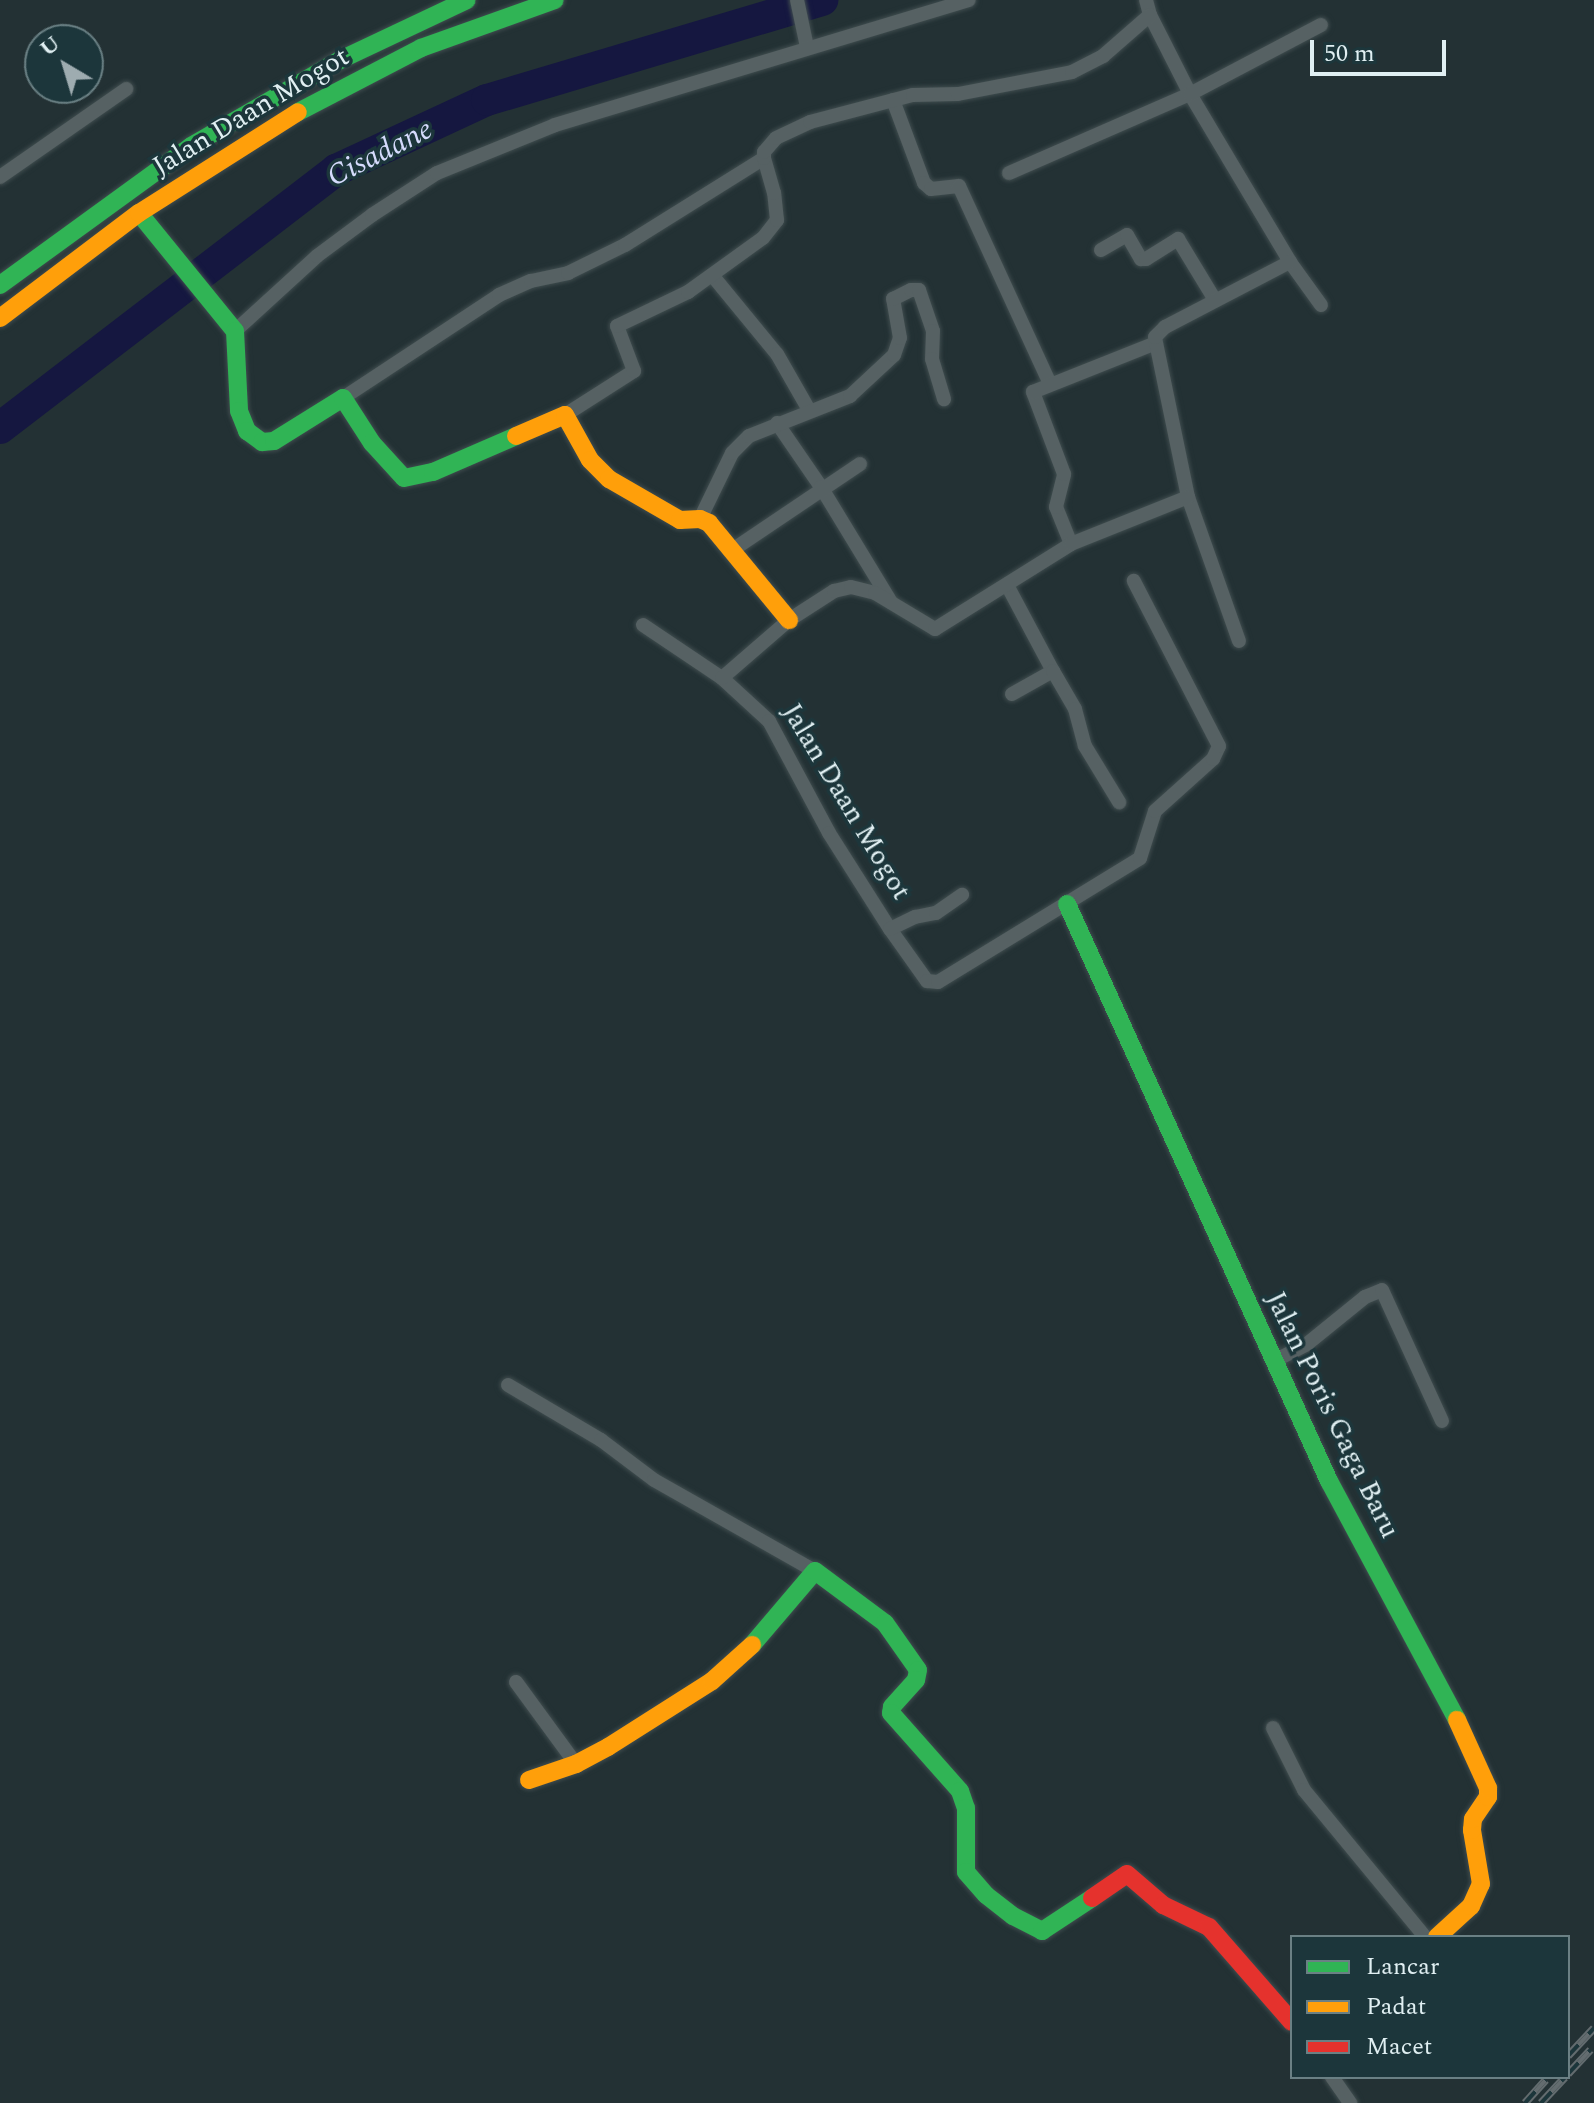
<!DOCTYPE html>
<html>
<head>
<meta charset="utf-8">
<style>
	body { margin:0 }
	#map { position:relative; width:1594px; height:2103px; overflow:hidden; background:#233134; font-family:Spectral,serif }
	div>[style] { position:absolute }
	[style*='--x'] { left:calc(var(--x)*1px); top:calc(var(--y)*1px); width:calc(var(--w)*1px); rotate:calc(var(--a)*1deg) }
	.river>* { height:32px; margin:-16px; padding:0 16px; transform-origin:16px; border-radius:16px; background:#151740 }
	.roads { filter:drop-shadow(0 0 2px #3f4c4e) drop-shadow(0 0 2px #3f4c4e) }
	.street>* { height:14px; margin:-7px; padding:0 7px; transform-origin:7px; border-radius:7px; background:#566163 }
	.fast>* { height:18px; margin:-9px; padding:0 9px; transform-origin:9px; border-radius:9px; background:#30b455 }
	.slow>* { height:18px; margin:-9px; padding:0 9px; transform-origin:9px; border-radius:9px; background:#ff9f0a }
	.jam>* { height:18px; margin:-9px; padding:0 9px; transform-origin:9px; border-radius:9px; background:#e5322d }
	.rail>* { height:8px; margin-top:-4px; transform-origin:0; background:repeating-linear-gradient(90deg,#1c363b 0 15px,#636c6f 0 30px); box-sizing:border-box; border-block:2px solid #636c6f }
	span { translate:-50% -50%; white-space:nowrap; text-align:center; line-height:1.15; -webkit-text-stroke:7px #1c363b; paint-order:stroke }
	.street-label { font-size:28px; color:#e0eff2 }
	.water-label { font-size:30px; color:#d5dbfc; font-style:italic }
	.legend { position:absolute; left:1290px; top:1935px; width:280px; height:144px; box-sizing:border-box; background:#1c363b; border:2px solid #6a8084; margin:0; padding:10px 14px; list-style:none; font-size:24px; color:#e0eff2 }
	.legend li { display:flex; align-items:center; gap:16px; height:40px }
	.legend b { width:40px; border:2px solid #6a8084 }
	.north { position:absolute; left:24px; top:24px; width:80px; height:80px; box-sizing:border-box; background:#1c363b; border:2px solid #6a8084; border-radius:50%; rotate:322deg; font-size:22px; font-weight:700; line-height:32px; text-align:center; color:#e0eff2 }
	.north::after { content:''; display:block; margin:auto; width:28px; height:36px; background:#9eacb0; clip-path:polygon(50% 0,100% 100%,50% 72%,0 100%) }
	.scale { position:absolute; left:1310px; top:40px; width:136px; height:36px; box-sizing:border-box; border:4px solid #e0eff2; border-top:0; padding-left:10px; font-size:24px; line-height:28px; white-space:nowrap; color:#e0eff2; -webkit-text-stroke:6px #1c363b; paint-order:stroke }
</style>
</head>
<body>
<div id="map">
	<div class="river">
		<div style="--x:0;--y:428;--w:424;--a:-37.5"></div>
		<div style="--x:336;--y:170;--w:166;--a:-24.9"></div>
		<div style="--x:487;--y:100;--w:350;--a:-16.6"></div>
	</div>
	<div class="roads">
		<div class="street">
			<div style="--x:797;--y:0;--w:48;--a:78"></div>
			<div style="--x:1146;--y:0;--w:16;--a:75"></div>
			<div style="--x:1150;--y:15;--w:89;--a:63.1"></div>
			<div style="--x:1190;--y:94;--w:196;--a:59.2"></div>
			<div style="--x:1290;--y:262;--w:53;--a:54.2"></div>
			<div style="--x:893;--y:100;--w:89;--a:69.5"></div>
			<div style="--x:924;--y:183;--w:9;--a:41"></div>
			<div style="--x:931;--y:189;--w:28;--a:-6"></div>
			<div style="--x:959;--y:186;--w:218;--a:65.3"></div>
			<div style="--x:1009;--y:173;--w:197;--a:-23.6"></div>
			<div style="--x:1190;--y:94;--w:148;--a:-27.8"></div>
			<div style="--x:0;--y:177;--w:154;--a:-34.9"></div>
			<div style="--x:1101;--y:250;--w:30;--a:-30"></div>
			<div style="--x:1127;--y:235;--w:28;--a:60"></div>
			<div style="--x:1141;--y:259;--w:5;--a:0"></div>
			<div style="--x:1146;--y:259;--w:38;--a:-32"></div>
			<div style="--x:1178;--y:239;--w:71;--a:58.8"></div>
			<div style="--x:712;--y:275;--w:102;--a:50.6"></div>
			<div style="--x:777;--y:354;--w:64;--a:60.3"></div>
			<div style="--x:235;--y:331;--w:111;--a:-42.4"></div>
			<div style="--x:317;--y:256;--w:69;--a:-36.7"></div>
			<div style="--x:372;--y:215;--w:77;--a:-32.9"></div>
			<div style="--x:437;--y:173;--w:127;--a:-22.1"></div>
			<div style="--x:555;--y:125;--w:432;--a:-16.8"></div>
			<div style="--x:343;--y:398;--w:187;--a:-33.4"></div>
			<div style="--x:499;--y:295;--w:35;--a:-24"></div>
			<div style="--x:531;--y:281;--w:38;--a:-12"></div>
			<div style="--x:568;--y:273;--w:64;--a:-26.2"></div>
			<div style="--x:625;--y:245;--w:164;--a:-32"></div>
			<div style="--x:565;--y:415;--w:82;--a:-32.5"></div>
			<div style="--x:634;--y:371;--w:48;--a:-110.7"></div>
			<div style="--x:617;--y:326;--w:79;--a:-25.6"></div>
			<div style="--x:688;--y:292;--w:92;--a:-35.8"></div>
			<div style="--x:763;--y:238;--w:23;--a:-52"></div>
			<div style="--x:777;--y:220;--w:27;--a:-96"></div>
			<div style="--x:774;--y:193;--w:36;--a:-106"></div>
			<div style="--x:764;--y:158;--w:6;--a:-90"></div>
			<div style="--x:764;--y:152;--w:18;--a:-49"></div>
			<div style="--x:776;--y:138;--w:38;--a:-25"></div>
			<div style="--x:810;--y:122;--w:106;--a:-14.7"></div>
			<div style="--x:913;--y:95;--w:45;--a:-1.3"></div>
			<div style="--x:958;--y:94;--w:116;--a:-10.9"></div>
			<div style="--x:1072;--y:72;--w:35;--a:-27"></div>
			<div style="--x:1103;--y:56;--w:62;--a:-41.1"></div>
			<div style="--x:777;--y:423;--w:78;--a:55.5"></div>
			<div style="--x:821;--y:487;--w:135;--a:58.7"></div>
			<div style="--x:700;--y:519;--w:73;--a:-64.1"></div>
			<div style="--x:732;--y:453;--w:24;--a:-45"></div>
			<div style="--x:749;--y:436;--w:109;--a:-21.6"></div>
			<div style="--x:850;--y:396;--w:60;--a:-43"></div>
			<div style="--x:894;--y:355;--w:18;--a:-71"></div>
			<div style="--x:900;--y:338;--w:40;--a:-100"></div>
			<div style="--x:893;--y:299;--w:20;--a:-27"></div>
			<div style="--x:911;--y:290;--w:8;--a:0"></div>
			<div style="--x:919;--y:290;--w:43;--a:71.1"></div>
			<div style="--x:933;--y:331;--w:28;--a:92"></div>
			<div style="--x:932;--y:359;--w:42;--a:73.3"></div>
			<div style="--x:1071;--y:544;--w:40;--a:-112"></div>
			<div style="--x:1056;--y:507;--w:34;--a:-76"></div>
			<div style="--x:1064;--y:474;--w:88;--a:-110.7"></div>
			<div style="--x:1033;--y:392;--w:132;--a:-21.7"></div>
			<div style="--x:734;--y:549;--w:152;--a:-34"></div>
			<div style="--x:1007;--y:585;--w:98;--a:61.9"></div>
			<div style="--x:1053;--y:671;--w:47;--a:150.7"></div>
			<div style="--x:643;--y:625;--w:95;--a:33.9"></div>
			<div style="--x:722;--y:678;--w:64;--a:42.5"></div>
			<div style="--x:769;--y:721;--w:127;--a:61.8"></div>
			<div style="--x:829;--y:833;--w:114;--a:57.6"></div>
			<div style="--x:890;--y:929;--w:64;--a:54.6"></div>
			<div style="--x:927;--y:981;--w:11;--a:5"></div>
			<div style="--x:938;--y:982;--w:237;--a:-31.5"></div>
			<div style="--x:1140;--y:858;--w:49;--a:-72.3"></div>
			<div style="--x:1155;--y:811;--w:78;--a:-41.9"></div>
			<div style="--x:1213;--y:759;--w:14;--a:-65"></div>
			<div style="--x:1219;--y:746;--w:186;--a:-117.3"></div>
			<div style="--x:1239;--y:641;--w:153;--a:-109.5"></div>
			<div style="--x:1188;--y:497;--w:163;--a:-101.7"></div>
			<div style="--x:1155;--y:337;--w:14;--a:-45"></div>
			<div style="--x:1165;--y:327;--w:141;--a:-27.5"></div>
			<div style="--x:1053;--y:671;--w:44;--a:59.9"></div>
			<div style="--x:1075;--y:709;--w:38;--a:75"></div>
			<div style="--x:1085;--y:746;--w:66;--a:58.7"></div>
			<div style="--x:722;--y:678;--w:89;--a:-40.9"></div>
			<div style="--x:789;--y:620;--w:54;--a:-32.8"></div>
			<div style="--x:834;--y:591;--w:17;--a:-13"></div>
			<div style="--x:851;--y:587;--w:25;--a:14"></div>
			<div style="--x:875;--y:593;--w:70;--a:31"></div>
			<div style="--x:935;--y:629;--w:160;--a:-32"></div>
			<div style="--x:1071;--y:544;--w:126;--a:-21.9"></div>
			<div style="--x:890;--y:929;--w:28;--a:-26"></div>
			<div style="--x:915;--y:917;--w:21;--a:-11"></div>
			<div style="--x:936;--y:913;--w:32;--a:-35"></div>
			<div style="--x:1274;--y:1361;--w:37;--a:-27"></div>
			<div style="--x:1307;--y:1344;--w:75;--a:-39"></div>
			<div style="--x:1365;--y:1297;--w:18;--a:-22"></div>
			<div style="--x:1382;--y:1290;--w:144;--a:65.4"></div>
			<div style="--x:508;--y:1385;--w:108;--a:30.6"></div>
			<div style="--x:601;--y:1440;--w:66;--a:37"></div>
			<div style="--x:654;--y:1480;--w:185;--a:29.5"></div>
			<div style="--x:516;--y:1682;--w:102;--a:53.8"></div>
			<div style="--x:1273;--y:1728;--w:69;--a:63.4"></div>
			<div style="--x:1304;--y:1790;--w:190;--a:50.5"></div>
			<div style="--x:1332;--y:2077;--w:32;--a:55"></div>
		</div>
		<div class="fast">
			<div style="--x:298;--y:112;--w:139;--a:-27.5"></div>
			<div style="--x:421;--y:48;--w:142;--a:-19.7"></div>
			<div style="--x:139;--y:213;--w:152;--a:50.9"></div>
			<div style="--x:235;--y:331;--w:80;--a:87.1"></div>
			<div style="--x:239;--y:411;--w:22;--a:68"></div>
			<div style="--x:247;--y:431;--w:19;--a:36"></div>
			<div style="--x:262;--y:442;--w:12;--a:-5"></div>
			<div style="--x:274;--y:441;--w:81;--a:-31.9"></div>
			<div style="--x:343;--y:398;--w:54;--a:57.2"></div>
			<div style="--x:372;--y:443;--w:47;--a:47.6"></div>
			<div style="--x:404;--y:478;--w:30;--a:-12"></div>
			<div style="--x:433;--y:472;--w:90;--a:-23.4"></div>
			<div style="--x:0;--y:285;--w:236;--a:-36"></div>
			<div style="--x:191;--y:146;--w:172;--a:-30"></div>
			<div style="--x:340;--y:60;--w:140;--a:-25.3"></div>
			<div style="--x:1067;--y:904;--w:634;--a:65.58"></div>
			<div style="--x:1329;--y:1481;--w:271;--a:61.8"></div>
			<div style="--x:752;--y:1645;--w:97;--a:-49.6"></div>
			<div style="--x:815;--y:1571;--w:87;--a:36.6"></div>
			<div style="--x:885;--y:1623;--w:57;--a:54.9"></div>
			<div style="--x:918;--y:1670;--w:10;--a:101"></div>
			<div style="--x:916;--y:1680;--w:36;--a:132"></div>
			<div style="--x:892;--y:1707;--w:6;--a:99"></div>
			<div style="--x:891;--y:1713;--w:104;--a:48.5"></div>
			<div style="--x:960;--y:1791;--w:18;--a:71"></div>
			<div style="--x:966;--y:1808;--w:64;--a:90"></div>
			<div style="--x:966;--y:1872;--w:30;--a:49"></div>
			<div style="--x:986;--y:1895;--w:34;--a:38"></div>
			<div style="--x:1013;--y:1916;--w:33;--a:27"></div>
			<div style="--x:1042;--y:1931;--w:60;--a:-33.4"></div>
		</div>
		<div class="slow">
			<div style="--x:0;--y:318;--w:174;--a:-37.1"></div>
			<div style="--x:139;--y:213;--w:188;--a:-32.4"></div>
			<div style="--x:516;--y:436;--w:53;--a:-23.2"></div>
			<div style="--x:565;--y:415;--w:51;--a:60.9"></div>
			<div style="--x:590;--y:460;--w:27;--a:45"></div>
			<div style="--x:609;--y:479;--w:82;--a:30"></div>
			<div style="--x:680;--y:520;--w:20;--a:-3"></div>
			<div style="--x:700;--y:519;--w:10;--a:24"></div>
			<div style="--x:709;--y:523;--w:126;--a:50.5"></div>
			<div style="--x:529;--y:1780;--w:50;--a:-18.8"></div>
			<div style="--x:576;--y:1764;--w:36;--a:-28"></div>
			<div style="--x:608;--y:1747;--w:123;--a:-32.4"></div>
			<div style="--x:712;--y:1681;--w:54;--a:-42"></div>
			<div style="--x:1437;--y:1937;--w:46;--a:-42.4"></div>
			<div style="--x:1471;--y:1906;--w:24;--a:-66"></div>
			<div style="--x:1481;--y:1884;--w:55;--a:-99.5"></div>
			<div style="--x:1472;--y:1830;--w:11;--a:-85"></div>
			<div style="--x:1473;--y:1819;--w:27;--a:-56"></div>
			<div style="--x:1488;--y:1797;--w:9;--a:-90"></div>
			<div style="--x:1488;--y:1788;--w:75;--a:-114.5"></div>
		</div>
		<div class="jam">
			<div style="--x:1092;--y:1898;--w:42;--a:-34.4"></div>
			<div style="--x:1127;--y:1874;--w:48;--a:40.7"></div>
			<div style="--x:1163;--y:1905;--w:51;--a:25.6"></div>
			<div style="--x:1209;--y:1927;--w:126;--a:48.9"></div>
		</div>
	</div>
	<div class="rail">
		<div style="--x:1568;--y:2056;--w:38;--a:-47"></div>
		<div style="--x:1568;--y:2074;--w:33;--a:-47"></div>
		<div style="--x:1525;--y:2103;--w:31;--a:-48"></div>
		<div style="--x:1541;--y:2103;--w:35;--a:-47"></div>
	</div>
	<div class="street-label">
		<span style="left:251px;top:112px;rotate:-31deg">Jalan Daan Mogot</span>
		<span style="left:846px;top:802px;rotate:59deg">Jalan Daan Mogot</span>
		<span style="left:1332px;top:1415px;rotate:64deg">Jalan Poris Gaga Baru</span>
	</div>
	<div class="water-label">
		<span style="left:380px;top:153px;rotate:-27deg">Cisadane</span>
	</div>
	<ul class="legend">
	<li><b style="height:10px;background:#30b455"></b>Lancar</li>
	<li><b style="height:10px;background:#ff9f0a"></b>Padat</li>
	<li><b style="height:10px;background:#e5322d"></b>Macet</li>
	</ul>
	<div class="north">U</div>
	<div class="scale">50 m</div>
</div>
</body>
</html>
